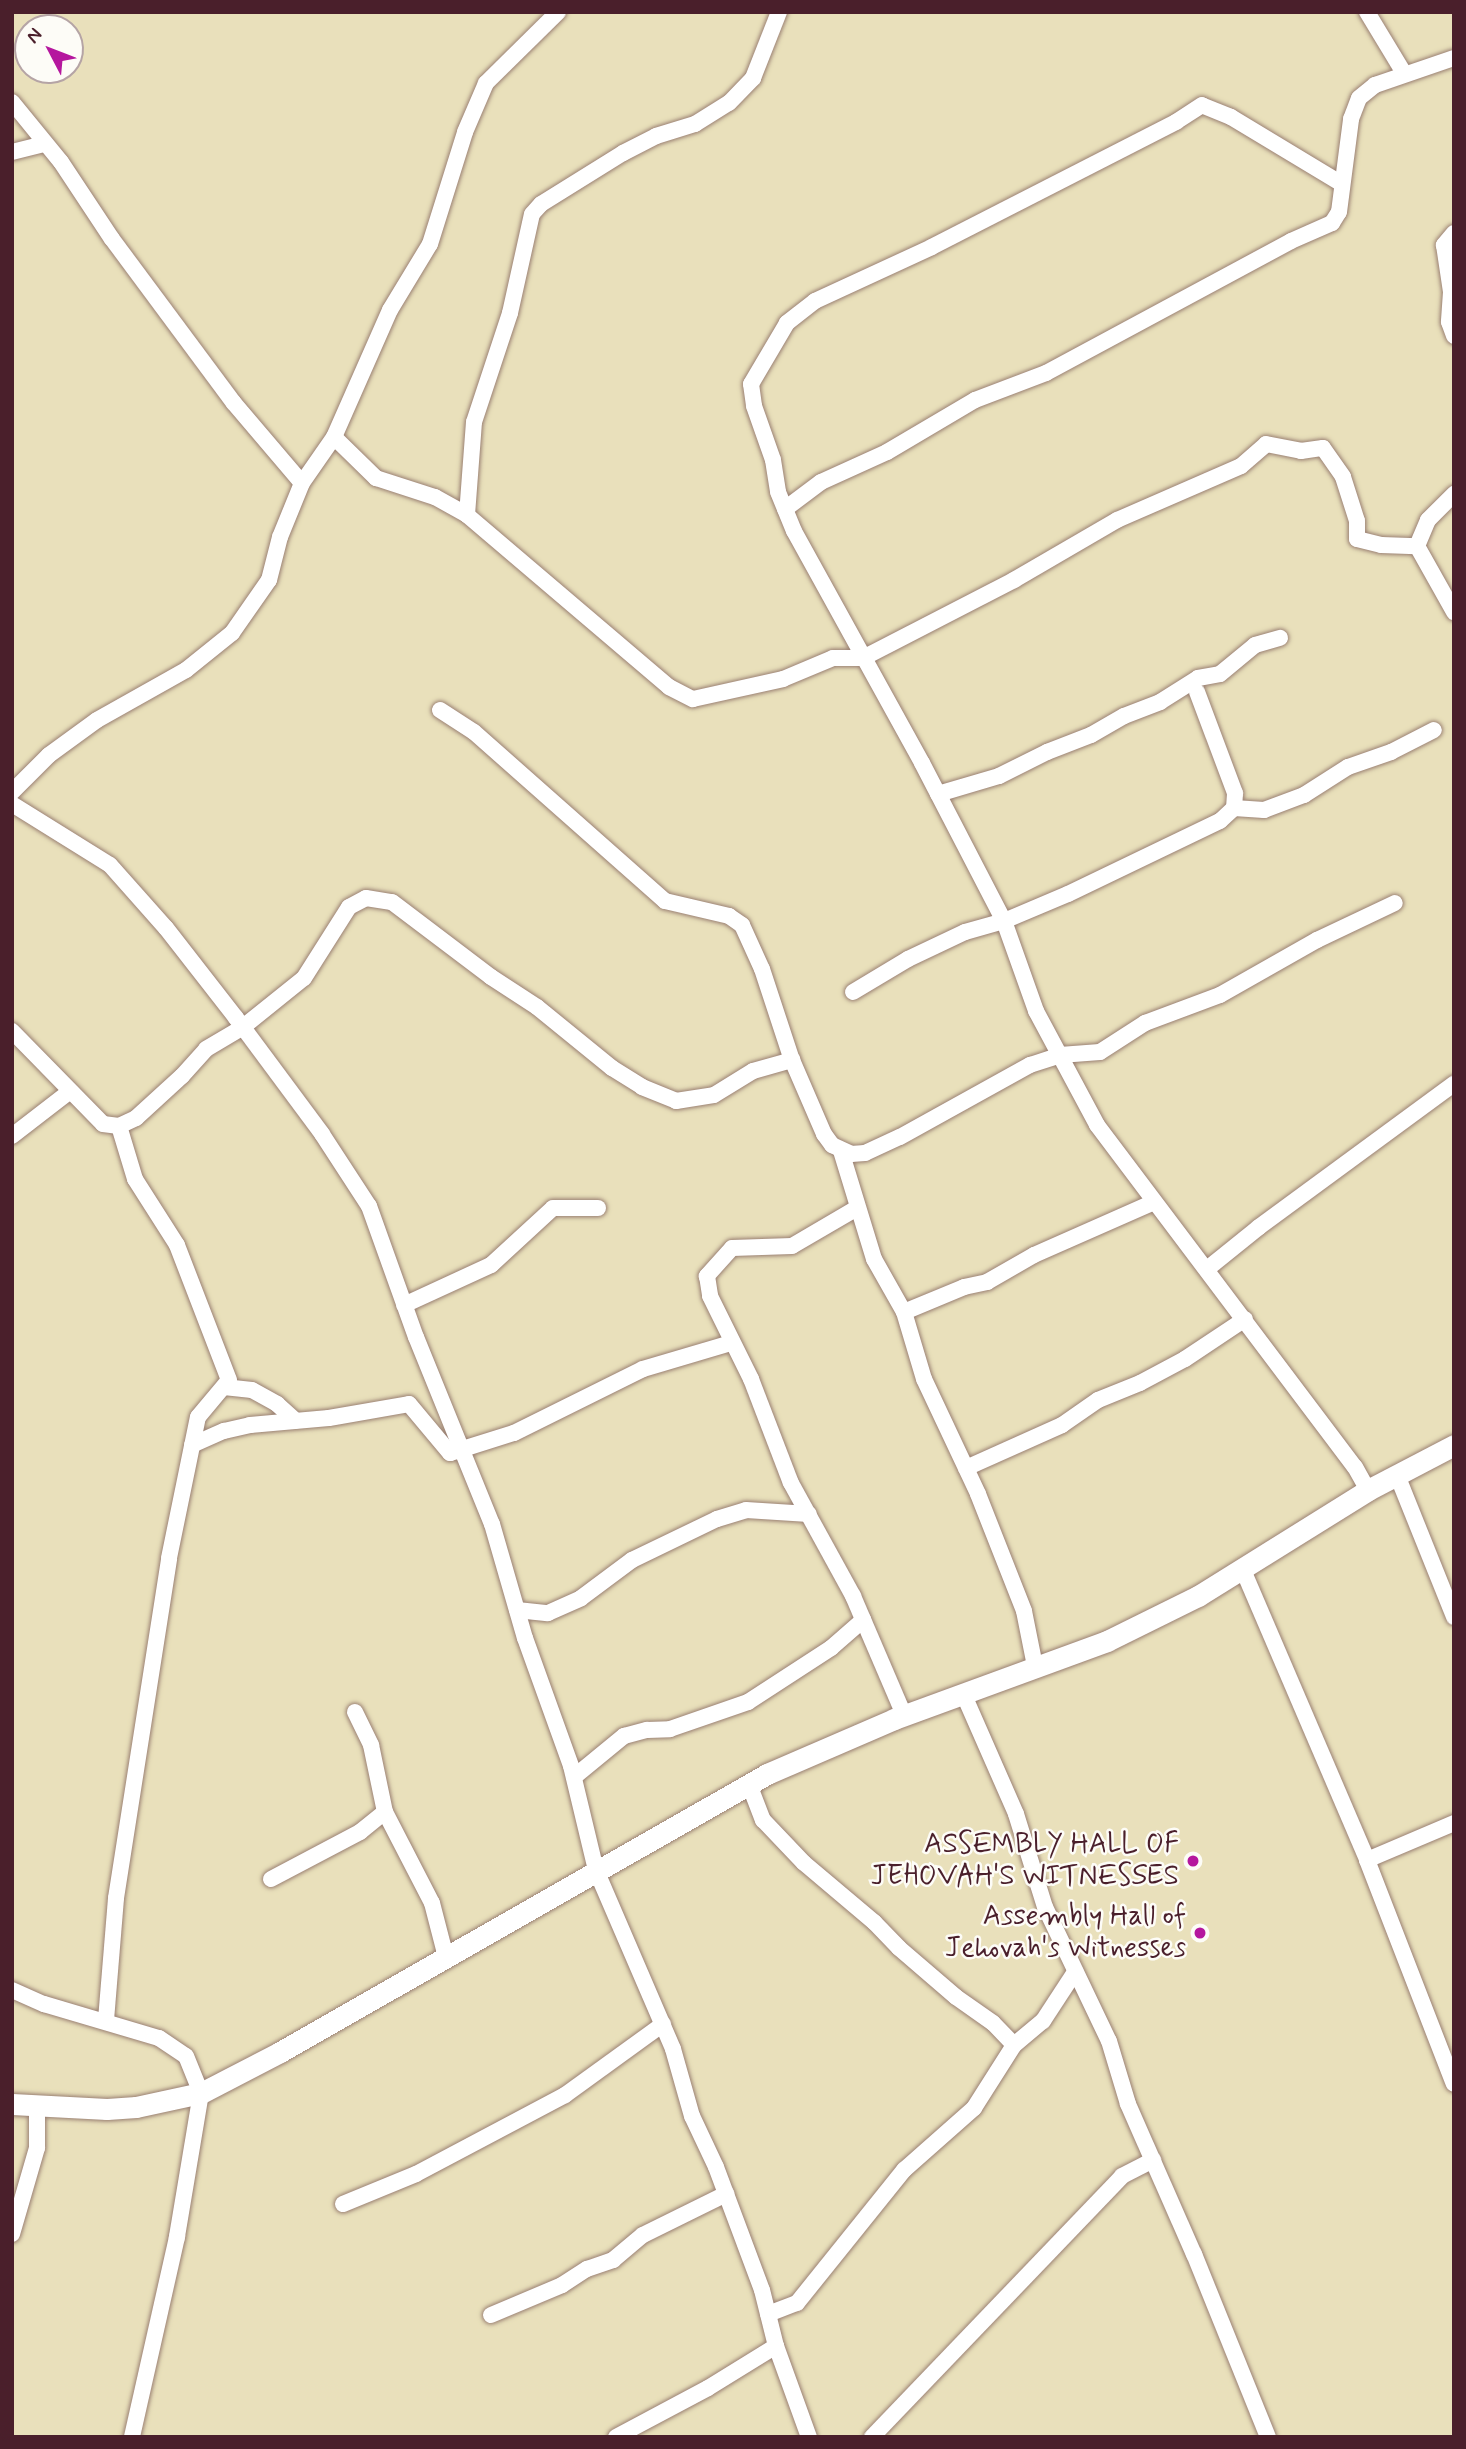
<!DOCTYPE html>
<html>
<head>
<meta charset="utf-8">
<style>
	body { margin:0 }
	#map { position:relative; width:1466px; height:2449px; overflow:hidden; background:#e9e0bb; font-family:Mynerve,sans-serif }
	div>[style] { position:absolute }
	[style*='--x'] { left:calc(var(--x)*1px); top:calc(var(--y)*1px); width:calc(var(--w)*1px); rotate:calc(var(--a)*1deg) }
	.roads { filter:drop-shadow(0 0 2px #9a8073) drop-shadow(0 0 2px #9a8073) }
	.minor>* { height:16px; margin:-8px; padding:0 8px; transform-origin:8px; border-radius:8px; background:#fff }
	.tertiary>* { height:21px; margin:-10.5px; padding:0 10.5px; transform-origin:10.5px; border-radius:10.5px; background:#fff }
	.dots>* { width:19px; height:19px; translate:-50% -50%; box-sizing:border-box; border:4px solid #fdfcf7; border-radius:50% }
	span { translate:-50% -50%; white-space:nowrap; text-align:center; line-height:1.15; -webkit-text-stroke:5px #fdfcf7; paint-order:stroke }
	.poi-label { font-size:28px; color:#4a1f2b }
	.right { translate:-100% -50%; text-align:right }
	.frame { position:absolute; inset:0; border:14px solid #4a1f2b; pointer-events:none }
	.north { position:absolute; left:14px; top:14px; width:70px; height:70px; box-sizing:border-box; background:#fdfcf7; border:2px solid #b5a4a5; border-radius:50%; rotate:312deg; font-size:19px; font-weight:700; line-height:28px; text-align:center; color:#4a1f2b }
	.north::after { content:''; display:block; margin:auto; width:24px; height:32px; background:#b5179e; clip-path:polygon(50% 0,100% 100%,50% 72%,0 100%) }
</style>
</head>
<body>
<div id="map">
	<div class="roads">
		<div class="minor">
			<div style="--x:1367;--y:12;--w:71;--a:58.8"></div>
			<div style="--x:12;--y:102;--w:77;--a:50.8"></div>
			<div style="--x:61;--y:162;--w:92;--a:56.5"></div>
			<div style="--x:112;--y:239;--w:203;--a:53.4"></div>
			<div style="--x:233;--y:402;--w:106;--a:49.6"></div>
			<div style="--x:12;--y:152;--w:34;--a:-14"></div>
			<div style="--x:1342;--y:184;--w:130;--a:-148.9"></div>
			<div style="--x:1231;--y:117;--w:31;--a:-158"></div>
			<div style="--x:1202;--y:105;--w:31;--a:147"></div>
			<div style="--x:1176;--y:122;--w:274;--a:152.9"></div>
			<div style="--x:932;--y:247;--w:129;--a:155.2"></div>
			<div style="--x:815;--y:301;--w:36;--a:142"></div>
			<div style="--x:787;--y:323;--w:71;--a:120.5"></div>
			<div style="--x:751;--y:384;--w:22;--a:82"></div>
			<div style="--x:754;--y:406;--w:57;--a:70.6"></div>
			<div style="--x:773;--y:460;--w:32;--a:81"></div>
			<div style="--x:778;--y:492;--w:42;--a:67.7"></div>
			<div style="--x:794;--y:531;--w:265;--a:61.1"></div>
			<div style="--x:922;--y:763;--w:178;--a:62.6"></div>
			<div style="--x:1004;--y:921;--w:96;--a:70.4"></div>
			<div style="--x:1036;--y:1011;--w:129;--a:61.8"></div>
			<div style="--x:1097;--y:1125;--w:428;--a:53"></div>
			<div style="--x:1355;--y:1467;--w:26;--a:61"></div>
			<div style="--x:1454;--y:233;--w:16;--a:130"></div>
			<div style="--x:1444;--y:245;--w:48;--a:81.5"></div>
			<div style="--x:1451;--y:292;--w:30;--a:94"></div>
			<div style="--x:1449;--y:322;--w:15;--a:70"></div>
			<div style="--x:334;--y:437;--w:59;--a:44.3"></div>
			<div style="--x:376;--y:478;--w:62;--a:17.9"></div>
			<div style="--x:435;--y:497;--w:37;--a:29"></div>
			<div style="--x:467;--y:515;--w:265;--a:40.4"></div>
			<div style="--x:669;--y:687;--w:27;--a:27"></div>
			<div style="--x:693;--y:699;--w:92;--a:-12.5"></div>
			<div style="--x:783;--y:679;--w:54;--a:-22.8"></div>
			<div style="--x:833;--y:658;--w:30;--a:0"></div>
			<div style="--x:863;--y:658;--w:170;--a:-27.3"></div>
			<div style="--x:1014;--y:580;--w:119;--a:-30.2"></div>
			<div style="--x:1117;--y:520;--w:135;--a:-23.5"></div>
			<div style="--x:1241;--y:466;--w:33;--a:-41"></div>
			<div style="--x:1266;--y:444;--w:36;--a:11"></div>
			<div style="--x:1301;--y:451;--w:22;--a:-8"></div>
			<div style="--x:1323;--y:448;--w:35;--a:55"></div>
			<div style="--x:1343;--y:477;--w:46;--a:72.3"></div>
			<div style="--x:1357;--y:521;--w:18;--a:90"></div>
			<div style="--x:1357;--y:539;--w:25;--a:14"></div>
			<div style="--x:1381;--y:545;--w:36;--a:2"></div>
			<div style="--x:1417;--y:546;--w:76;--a:60.7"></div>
			<div style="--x:785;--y:509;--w:45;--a:-36.9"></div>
			<div style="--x:821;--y:482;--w:72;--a:-24.4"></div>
			<div style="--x:887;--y:452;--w:102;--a:-30.6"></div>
			<div style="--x:975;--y:400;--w:76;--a:-20.8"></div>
			<div style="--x:1046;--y:373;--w:278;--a:-28.3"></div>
			<div style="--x:1291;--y:241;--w:45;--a:-23.7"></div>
			<div style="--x:1332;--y:223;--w:13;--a:-58"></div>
			<div style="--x:1339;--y:212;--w:94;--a:-82.6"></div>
			<div style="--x:1351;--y:119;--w:22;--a:-69"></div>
			<div style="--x:1359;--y:98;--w:21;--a:-39"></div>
			<div style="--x:1375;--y:85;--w:83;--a:-18.9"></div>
			<div style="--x:467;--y:515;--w:93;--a:-85.7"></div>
			<div style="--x:474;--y:422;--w:115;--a:-71.7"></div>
			<div style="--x:510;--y:313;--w:101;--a:-77.5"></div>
			<div style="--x:532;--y:214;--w:13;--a:-48"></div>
			<div style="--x:541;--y:204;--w:97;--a:-31.9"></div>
			<div style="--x:623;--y:153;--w:37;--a:-27"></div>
			<div style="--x:656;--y:136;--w:41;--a:-17.1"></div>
			<div style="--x:695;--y:124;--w:40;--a:-32"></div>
			<div style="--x:729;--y:103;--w:35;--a:-46"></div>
			<div style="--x:753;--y:78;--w:71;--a:-68.5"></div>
			<div style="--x:1417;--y:546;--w:28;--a:-67"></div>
			<div style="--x:1428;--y:520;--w:37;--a:-45"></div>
			<div style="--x:440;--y:710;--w:40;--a:32.9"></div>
			<div style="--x:474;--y:732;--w:255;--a:41.5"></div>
			<div style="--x:665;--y:901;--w:66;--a:13.2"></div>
			<div style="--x:729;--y:916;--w:16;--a:35"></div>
			<div style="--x:742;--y:925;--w:48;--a:65.6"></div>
			<div style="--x:762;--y:969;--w:96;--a:71.8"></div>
			<div style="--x:792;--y:1060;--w:81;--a:66.6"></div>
			<div style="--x:824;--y:1134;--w:14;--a:54"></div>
			<div style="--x:832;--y:1145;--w:21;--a:25"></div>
			<div style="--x:851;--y:1154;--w:14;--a:-4"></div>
			<div style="--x:865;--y:1153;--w:38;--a:-25"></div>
			<div style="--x:900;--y:1137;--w:149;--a:-29"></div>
			<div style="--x:1030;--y:1065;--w:32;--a:-18"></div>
			<div style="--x:1060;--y:1055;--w:40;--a:-4.3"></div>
			<div style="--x:1100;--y:1052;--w:54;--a:-32.8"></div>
			<div style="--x:1145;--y:1023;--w:80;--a:-20.5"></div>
			<div style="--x:1220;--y:995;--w:112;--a:-29.6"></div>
			<div style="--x:1317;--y:940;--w:86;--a:-25.4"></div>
			<div style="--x:12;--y:792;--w:52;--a:-45"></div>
			<div style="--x:49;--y:755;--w:59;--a:-36.1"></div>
			<div style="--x:97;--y:720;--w:102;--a:-29.3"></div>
			<div style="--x:186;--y:670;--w:59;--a:-38.8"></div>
			<div style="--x:232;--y:633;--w:65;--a:-55.1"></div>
			<div style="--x:269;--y:580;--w:44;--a:-75.7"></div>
			<div style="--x:280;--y:537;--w:58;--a:-67.8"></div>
			<div style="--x:302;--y:483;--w:56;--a:-55.2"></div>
			<div style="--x:334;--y:437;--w:139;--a:-66.2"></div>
			<div style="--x:390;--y:310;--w:77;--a:-58.8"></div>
			<div style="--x:430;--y:244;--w:117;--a:-72.6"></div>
			<div style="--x:465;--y:132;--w:53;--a:-66.8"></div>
			<div style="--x:486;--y:83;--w:101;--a:-44.6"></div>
			<div style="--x:938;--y:794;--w:64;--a:-16.4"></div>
			<div style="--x:999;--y:776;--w:54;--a:-26.6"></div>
			<div style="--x:1047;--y:752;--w:47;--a:-21.1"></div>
			<div style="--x:1091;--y:735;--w:38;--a:-30"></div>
			<div style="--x:1124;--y:716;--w:39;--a:-21"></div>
			<div style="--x:1160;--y:702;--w:45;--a:-32.3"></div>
			<div style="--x:1198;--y:678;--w:22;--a:-10"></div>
			<div style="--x:1220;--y:674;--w:45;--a:-39.6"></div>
			<div style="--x:1255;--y:645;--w:26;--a:-16"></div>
			<div style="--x:12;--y:804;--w:115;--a:31.9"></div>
			<div style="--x:110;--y:865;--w:84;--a:48.4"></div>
			<div style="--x:166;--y:928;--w:114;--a:52.1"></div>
			<div style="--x:236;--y:1018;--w:144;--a:53.4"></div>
			<div style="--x:322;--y:1134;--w:86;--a:56.9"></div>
			<div style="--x:369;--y:1206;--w:139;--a:70.3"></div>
			<div style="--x:416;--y:1337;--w:202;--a:67.9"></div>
			<div style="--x:492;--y:1524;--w:119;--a:73.9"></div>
			<div style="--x:525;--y:1638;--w:136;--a:70.2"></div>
			<div style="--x:571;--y:1766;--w:107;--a:76.5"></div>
			<div style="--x:596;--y:1870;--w:195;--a:66.7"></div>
			<div style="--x:673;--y:2049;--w:70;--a:74.2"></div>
			<div style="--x:692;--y:2116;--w:56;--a:64.8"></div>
			<div style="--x:716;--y:2167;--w:131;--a:69.5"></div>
			<div style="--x:762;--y:2290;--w:58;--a:76"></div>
			<div style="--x:776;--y:2346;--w:97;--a:70.1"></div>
			<div style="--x:1234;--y:808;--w:30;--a:4"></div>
			<div style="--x:1264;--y:810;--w:43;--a:-20.6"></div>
			<div style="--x:1304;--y:795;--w:52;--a:-32.5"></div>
			<div style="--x:1348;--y:767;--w:46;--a:-19.2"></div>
			<div style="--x:1391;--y:752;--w:48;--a:-27.1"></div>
			<div style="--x:853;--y:992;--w:64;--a:-31"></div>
			<div style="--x:908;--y:959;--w:63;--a:-25.3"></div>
			<div style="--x:965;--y:932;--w:41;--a:-15.8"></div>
			<div style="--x:1004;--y:921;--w:69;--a:-22.9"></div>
			<div style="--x:1068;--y:894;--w:169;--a:-25.7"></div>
			<div style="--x:1220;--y:821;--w:19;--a:-43"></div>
			<div style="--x:1234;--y:808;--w:15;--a:-86"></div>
			<div style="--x:1235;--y:793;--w:108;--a:-110.6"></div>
			<div style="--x:12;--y:1031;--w:130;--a:45.6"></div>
			<div style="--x:103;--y:1124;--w:16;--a:7"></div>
			<div style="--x:119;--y:1126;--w:19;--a:-25"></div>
			<div style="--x:136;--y:1118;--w:62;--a:-42.4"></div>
			<div style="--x:182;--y:1076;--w:36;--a:-48"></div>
			<div style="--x:206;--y:1049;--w:43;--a:-30.7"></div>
			<div style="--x:243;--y:1027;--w:78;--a:-38.8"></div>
			<div style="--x:304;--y:978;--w:84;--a:-57.6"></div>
			<div style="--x:349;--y:907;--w:19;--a:-28"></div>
			<div style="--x:366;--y:898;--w:26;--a:9"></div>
			<div style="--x:392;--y:902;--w:124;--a:37.1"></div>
			<div style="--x:491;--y:977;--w:55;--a:33.1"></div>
			<div style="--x:537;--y:1007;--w:97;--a:39.1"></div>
			<div style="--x:612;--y:1068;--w:36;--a:32"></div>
			<div style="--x:642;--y:1087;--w:37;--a:22"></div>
			<div style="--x:676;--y:1101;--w:38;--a:-9"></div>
			<div style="--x:714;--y:1095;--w:46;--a:-31.6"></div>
			<div style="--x:753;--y:1071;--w:41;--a:-15.8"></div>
			<div style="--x:12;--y:1136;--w:72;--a:-37.7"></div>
			<div style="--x:841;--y:1151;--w:113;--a:73"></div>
			<div style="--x:874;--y:1259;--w:61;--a:60.5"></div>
			<div style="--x:904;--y:1312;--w:70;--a:73.4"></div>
			<div style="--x:924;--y:1379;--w:127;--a:64.8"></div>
			<div style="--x:978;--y:1494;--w:126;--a:68.5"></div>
			<div style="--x:1024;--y:1611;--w:56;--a:78.7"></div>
			<div style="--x:857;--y:1208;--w:75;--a:149.7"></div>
			<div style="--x:792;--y:1246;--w:60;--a:178.1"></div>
			<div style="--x:732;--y:1248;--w:38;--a:132"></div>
			<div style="--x:707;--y:1276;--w:20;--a:81"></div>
			<div style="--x:710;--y:1296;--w:93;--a:63.7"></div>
			<div style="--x:751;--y:1379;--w:111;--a:69"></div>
			<div style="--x:791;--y:1483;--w:129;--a:61.2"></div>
			<div style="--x:853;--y:1596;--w:129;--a:66.8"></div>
			<div style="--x:1207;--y:1269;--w:67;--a:-38.9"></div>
			<div style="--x:1259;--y:1227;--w:242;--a:-36.3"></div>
			<div style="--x:404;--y:1305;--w:96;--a:-24.7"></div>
			<div style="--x:491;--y:1265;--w:84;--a:-42.6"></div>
			<div style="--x:553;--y:1208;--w:45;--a:0"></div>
			<div style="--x:904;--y:1312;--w:65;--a:-22.6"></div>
			<div style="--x:964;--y:1287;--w:24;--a:-12"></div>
			<div style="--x:987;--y:1282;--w:54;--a:-29.9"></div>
			<div style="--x:1034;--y:1255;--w:131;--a:-23.8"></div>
			<div style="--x:224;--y:1387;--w:28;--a:6"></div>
			<div style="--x:252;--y:1390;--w:29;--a:29"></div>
			<div style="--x:277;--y:1404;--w:25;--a:42"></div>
			<div style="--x:192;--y:1445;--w:35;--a:-24"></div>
			<div style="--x:224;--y:1431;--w:27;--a:-13"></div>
			<div style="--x:250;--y:1425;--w:79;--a:-5.1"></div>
			<div style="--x:329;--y:1418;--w:81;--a:-9.9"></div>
			<div style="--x:409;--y:1404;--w:64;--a:50.1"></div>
			<div style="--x:450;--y:1453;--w:67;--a:-17.4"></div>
			<div style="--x:514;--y:1433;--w:144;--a:-26.4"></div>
			<div style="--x:643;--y:1369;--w:92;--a:-16.5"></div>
			<div style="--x:966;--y:1468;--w:105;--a:-24.1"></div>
			<div style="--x:1062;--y:1425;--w:44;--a:-34.8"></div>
			<div style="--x:1098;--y:1400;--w:45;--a:-22"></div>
			<div style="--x:1140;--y:1383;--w:51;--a:-28.1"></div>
			<div style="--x:1185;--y:1359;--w:72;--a:-33.7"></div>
			<div style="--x:1397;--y:1475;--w:153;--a:68.1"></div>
			<div style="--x:1243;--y:1570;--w:315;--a:66.8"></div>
			<div style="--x:1367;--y:1860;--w:240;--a:68.8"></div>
			<div style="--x:517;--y:1610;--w:31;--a:6"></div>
			<div style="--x:548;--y:1613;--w:36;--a:-24"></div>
			<div style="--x:581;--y:1598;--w:64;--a:-36.7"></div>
			<div style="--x:632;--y:1560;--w:94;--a:-25.8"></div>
			<div style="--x:717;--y:1519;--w:30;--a:-17"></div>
			<div style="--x:746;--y:1510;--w:63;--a:3.6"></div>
			<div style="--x:963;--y:1693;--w:132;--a:66.3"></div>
			<div style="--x:1016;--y:1814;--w:97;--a:72.7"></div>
			<div style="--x:1045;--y:1907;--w:148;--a:64.5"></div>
			<div style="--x:1109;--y:2041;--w:66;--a:73.2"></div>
			<div style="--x:1128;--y:2104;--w:164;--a:66.3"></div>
			<div style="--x:1194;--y:2254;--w:197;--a:68"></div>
			<div style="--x:355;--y:1712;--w:37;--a:64"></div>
			<div style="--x:371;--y:1745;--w:68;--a:78.2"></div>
			<div style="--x:385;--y:1812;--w:102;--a:62.7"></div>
			<div style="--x:432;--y:1903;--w:56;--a:75.5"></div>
			<div style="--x:574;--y:1777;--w:65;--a:-39.4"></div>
			<div style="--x:624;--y:1736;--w:24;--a:-15"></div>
			<div style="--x:647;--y:1730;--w:23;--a:-2"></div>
			<div style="--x:670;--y:1729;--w:83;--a:-19.1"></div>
			<div style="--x:748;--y:1702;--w:99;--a:-33"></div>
			<div style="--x:831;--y:1648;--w:43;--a:-41.2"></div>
			<div style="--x:749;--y:1784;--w:39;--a:69"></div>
			<div style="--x:763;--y:1820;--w:59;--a:46.4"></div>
			<div style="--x:804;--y:1863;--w:92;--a:40.1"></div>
			<div style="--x:874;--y:1922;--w:36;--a:46"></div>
			<div style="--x:899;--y:1948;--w:75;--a:40.7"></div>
			<div style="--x:956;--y:1997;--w:45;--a:35.1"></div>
			<div style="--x:993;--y:2023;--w:30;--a:46"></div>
			<div style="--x:1367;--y:1860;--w:95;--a:-23"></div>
			<div style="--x:271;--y:1879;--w:101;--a:-27.8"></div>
			<div style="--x:360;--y:1832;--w:32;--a:-39"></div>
			<div style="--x:12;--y:1990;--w:35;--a:24"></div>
			<div style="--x:44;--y:2004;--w:120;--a:16.5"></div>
			<div style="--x:159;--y:2038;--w:32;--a:34"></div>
			<div style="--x:186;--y:2056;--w:40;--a:68"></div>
			<div style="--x:201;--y:2093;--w:146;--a:99.5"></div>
			<div style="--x:177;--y:2237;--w:205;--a:102.7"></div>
			<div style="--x:106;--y:2020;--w:122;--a:-85.3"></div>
			<div style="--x:116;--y:1898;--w:344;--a:-81.1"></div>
			<div style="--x:169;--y:1558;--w:144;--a:-78.4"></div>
			<div style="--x:198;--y:1417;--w:48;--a:-50"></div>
			<div style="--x:229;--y:1380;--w:145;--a:-111.1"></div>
			<div style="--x:177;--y:1245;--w:78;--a:-122.5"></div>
			<div style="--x:135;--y:1179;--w:55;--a:-106.8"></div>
			<div style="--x:343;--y:2204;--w:79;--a:-22.3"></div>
			<div style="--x:416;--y:2174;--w:169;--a:-27.9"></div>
			<div style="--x:565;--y:2095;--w:121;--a:-35.9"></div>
			<div style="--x:12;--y:2234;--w:90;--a:-73.8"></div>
			<div style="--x:37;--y:2148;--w:42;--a:-90"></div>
			<div style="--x:768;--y:2314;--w:31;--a:-21"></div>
			<div style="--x:797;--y:2303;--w:171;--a:-51.2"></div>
			<div style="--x:904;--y:2170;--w:94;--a:-41.5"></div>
			<div style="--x:974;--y:2108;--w:75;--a:-57.6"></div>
			<div style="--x:1014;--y:2045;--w:38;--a:-40"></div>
			<div style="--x:1043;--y:2021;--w:59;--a:-56.9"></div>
			<div style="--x:491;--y:2315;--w:77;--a:-22.9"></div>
			<div style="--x:562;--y:2285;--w:30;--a:-33"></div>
			<div style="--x:587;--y:2269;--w:28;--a:-19"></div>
			<div style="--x:613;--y:2260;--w:39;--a:-40"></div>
			<div style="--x:643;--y:2235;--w:93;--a:-26.3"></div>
			<div style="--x:616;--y:2437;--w:104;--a:-28"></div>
			<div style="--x:708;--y:2388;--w:80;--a:-31.7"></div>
			<div style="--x:872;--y:2437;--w:361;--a:-46.2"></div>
			<div style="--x:1122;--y:2176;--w:35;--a:-27"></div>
		</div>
		<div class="tertiary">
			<div style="--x:12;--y:2104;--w:95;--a:3"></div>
			<div style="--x:107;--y:2109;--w:29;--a:-4"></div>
			<div style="--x:136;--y:2107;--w:66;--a:-12.2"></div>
			<div style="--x:201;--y:2093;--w:89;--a:-27.4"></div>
			<div style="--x:280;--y:2052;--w:561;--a:-29.72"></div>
			<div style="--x:767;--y:1774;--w:138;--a:-23.4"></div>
			<div style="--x:894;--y:1719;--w:227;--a:-20.1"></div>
			<div style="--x:1107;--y:1641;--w:102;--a:-26.3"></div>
			<div style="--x:1198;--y:1596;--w:200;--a:-31.9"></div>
			<div style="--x:1368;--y:1490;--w:97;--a:-27.6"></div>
		</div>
	</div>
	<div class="dots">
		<div style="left:1193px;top:1861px;background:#b5179e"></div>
		<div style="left:1200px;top:1933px;background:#b5179e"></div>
	</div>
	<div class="poi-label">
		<span class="right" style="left:1179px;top:1861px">ASSEMBLY HALL OF<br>JEHOVAH'S WITNESSES</span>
		<span class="right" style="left:1186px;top:1933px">Assembly Hall of<br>Jehovah's Witnesses</span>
	</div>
	<div class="frame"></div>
	<div class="north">N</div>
</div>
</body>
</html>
